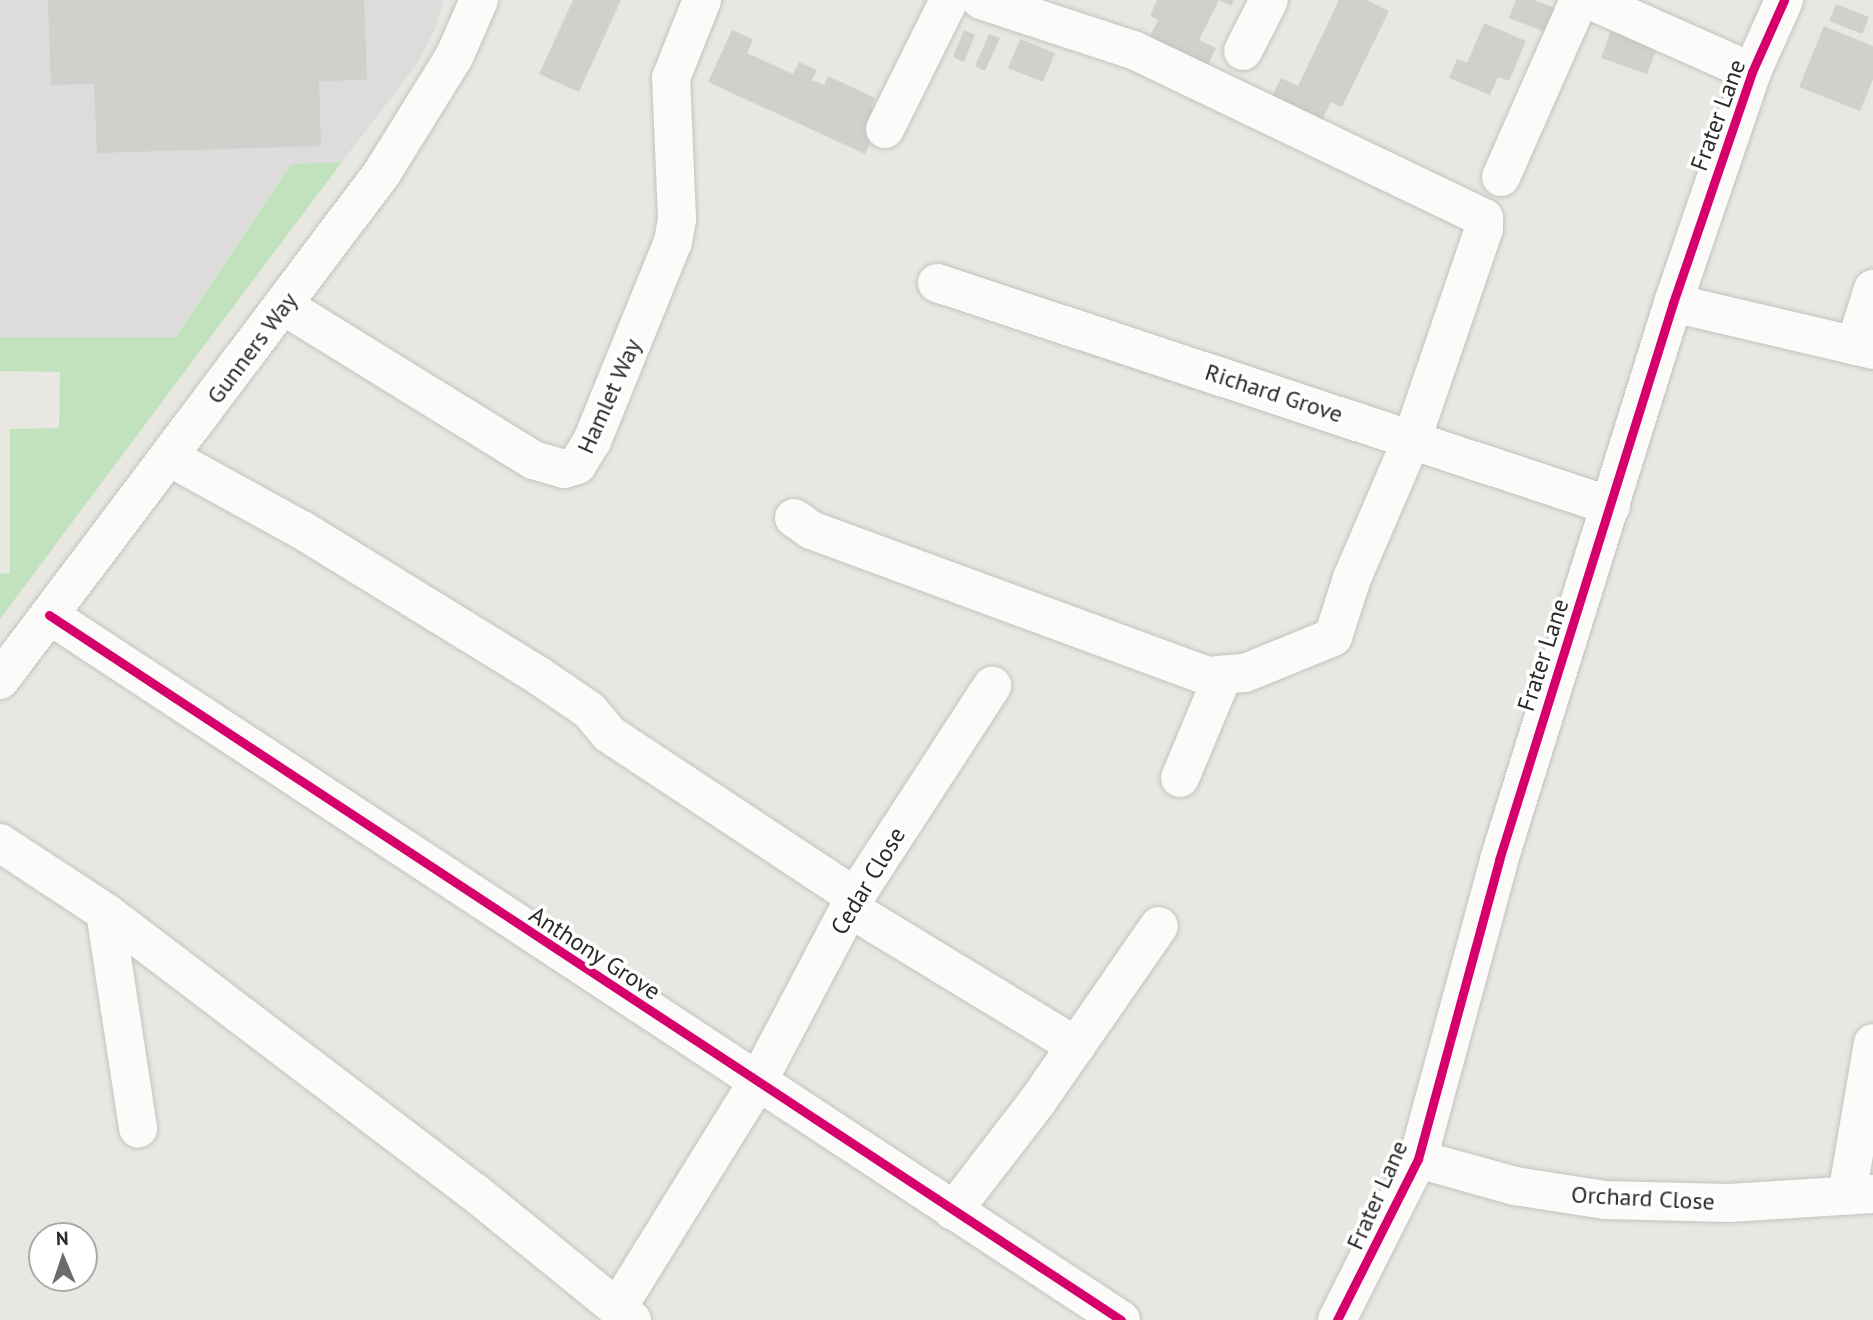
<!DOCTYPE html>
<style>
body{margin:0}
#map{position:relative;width:1873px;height:1320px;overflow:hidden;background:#e8e7e1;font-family:"PT Sans",sans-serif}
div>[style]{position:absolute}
.industrial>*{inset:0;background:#dddbdc}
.green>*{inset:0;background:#c1e2bd}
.building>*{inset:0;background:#d1d0cc}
.roads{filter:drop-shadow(0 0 2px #c2c2c1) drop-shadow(0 0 2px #c2c2c1)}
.minor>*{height:38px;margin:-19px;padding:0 19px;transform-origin:19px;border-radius:19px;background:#fcfbfa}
.cycleway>*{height:9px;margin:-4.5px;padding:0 4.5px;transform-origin:4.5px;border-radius:4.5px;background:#d6006c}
span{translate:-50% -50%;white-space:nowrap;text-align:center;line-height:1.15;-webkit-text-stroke:7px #fff;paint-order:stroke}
.street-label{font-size:24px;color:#2a2a2a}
.north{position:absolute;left:28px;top:1222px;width:70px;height:70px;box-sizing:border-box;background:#fff;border:2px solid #aaa;border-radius:50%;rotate:358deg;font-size:19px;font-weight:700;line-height:28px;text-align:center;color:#2a2a2a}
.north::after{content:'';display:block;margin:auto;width:24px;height:32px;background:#6c6c6a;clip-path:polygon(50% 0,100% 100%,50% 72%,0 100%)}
</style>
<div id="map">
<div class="industrial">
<div style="clip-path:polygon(0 0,443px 0,435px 29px,417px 64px,342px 162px,291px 164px,176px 337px,0 337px)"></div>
</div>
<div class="green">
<div style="clip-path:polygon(342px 162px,203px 347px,0 619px,0 574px,10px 573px,10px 429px,59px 428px,60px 372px,0 371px,0 337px,176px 337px,291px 164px)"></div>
</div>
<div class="building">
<div style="clip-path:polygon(48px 0,364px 0,367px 80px,319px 81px,321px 146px,97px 153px,94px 84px,51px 85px)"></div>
<div style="clip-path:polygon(573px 0,621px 0,579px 92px,539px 74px)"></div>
<div style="clip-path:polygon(1157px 0,1234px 0,1231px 6px,1219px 0,1199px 40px,1216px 48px,1205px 72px,1147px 43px,1158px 20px,1150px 16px)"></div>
<div style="clip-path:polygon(1339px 0,1367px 0,1389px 11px,1342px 107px,1331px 102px,1319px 126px,1269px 103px,1281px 78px,1298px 86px)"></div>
<div style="clip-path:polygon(1516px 0,1534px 0,1560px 10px,1550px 34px,1509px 18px)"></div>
<div style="clip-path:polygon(1836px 4px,1869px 17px,1862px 34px,1829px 21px)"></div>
<div style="clip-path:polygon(1484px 23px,1526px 41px,1509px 81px,1498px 77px,1490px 95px,1449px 78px,1457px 59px,1467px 63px)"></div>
<div style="clip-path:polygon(1824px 26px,1873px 46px,1873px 79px,1860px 111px,1799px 87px)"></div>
<div style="clip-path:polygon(732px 30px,753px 39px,747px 53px,793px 74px,799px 62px,817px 70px,812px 80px,824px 85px,828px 76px,875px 98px,871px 108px,883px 113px,865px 154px,708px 82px)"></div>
<div style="clip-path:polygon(964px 30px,975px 35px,964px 62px,953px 57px)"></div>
<div style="clip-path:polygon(1611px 31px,1657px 48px,1647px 74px,1601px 58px)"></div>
<div style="clip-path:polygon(989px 34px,1000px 38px,985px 71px,975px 66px)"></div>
<div style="clip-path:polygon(1020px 39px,1055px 53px,1043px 82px,1008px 68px)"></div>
</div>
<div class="roads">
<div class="minor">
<div style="left:1590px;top:0;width:177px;rotate:24deg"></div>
<div style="left:1243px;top:51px;width:57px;rotate:-63deg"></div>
<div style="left:885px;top:129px;width:144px;rotate:-63.6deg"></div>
<div style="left:1501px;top:177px;width:193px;rotate:-66.2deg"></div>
<div style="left:937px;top:283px;width:710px;rotate:18.31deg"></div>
<div style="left:1673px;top:303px;width:205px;rotate:13.2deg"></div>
<div style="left:284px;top:306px;width:293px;rotate:31.7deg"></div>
<div style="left:533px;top:460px;width:32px;rotate:16deg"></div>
<div style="left:564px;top:469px;width:14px;rotate:-17deg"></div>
<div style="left:577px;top:465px;width:28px;rotate:-58deg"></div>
<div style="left:592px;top:441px;width:215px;rotate:-67.9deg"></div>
<div style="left:673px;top:242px;width:23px;rotate:-80deg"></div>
<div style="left:677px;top:219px;width:141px;rotate:-92.4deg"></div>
<div style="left:671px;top:78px;width:84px;rotate:-68.3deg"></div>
<div style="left:1855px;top:346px;width:60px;rotate:-72.5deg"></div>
<div style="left:169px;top:457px;width:152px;rotate:28.8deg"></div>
<div style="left:302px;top:530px;width:278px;rotate:31.6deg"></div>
<div style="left:539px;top:676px;width:60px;rotate:34.2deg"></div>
<div style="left:589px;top:710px;width:31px;rotate:50deg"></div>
<div style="left:609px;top:734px;width:295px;rotate:33.5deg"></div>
<div style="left:794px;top:518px;width:21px;rotate:35deg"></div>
<div style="left:811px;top:530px;width:423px;rotate:20.2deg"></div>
<div style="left:1208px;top:676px;width:37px;rotate:-5deg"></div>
<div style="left:1245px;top:673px;width:95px;rotate:-22.2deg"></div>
<div style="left:1333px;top:637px;width:62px;rotate:-72.1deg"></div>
<div style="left:1352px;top:578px;width:151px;rotate:-66.7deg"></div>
<div style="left:1412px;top:439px;width:222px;rotate:-71.1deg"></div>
<div style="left:1484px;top:229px;width:11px;rotate:-90deg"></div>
<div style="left:1484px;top:218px;width:389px;rotate:-154.4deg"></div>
<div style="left:1133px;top:50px;width:160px;rotate:-161.8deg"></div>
<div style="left:49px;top:615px;width:1283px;rotate:33.33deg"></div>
<div style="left:0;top:680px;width:635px;rotate:-53deg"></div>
<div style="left:382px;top:173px;width:137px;rotate:-58.2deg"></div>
<div style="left:454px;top:57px;width:62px;rotate:-66.3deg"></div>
<div style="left:1180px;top:778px;width:112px;rotate:-67.3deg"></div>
<div style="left:0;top:843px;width:126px;rotate:33.3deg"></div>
<div style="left:105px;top:912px;width:462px;rotate:37.2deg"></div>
<div style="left:473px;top:1191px;width:205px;rotate:39.1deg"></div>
<div style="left:849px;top:908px;width:266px;rotate:31.3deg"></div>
<div style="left:105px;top:912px;width:219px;rotate:81.3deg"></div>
<div style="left:1418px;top:1159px;width:101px;rotate:15.6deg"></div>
<div style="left:1515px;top:1186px;width:91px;rotate:8.8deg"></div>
<div style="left:1605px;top:1200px;width:124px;rotate:1.4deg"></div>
<div style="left:1729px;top:1203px;width:144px;rotate:-3.6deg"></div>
<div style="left:1847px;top:1195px;width:154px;rotate:-80.3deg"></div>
<div style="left:953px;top:1211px;width:138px;rotate:-52.4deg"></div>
<div style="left:1037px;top:1102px;width:214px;rotate:-55.3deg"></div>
<div style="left:618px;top:1307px;width:264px;rotate:-58.2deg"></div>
<div style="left:757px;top:1083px;width:210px;rotate:-62.2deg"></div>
<div style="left:855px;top:897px;width:252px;rotate:-57deg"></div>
<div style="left:1337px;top:1320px;width:180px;rotate:-63.3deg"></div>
<div style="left:1418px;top:1159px;width:310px;rotate:-74.8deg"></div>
<div style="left:1499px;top:860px;width:584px;rotate:-72.65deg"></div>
<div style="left:1673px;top:303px;width:244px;rotate:-71.1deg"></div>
<div style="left:1752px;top:72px;width:79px;rotate:-66deg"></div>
</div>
</div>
<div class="cycleway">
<div style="left:49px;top:615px;width:1283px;rotate:33.33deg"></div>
<div style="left:1337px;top:1320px;width:180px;rotate:-63.3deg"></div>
<div style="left:1418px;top:1159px;width:310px;rotate:-74.8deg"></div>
<div style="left:1499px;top:860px;width:584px;rotate:-72.65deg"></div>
<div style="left:1673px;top:303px;width:244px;rotate:-71.1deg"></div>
<div style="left:1752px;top:72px;width:79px;rotate:-66deg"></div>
</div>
<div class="street-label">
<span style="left:1718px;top:115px;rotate:-70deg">Frater Lane</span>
<span style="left:252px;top:348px;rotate:-53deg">Gunners Way</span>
<span style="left:1274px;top:393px;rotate:18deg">Richard Grove</span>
<span style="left:609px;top:396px;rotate:-66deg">Hamlet Way</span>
<span style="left:1543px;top:655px;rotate:-72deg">Frater Lane</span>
<span style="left:868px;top:881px;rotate:-59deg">Cedar Close</span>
<span style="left:595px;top:953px;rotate:33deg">Anthony Grove</span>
<span style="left:1377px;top:1195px;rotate:-66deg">Frater Lane</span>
<span style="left:1643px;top:1198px;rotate:3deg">Orchard Close</span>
</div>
<div class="north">N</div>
</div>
